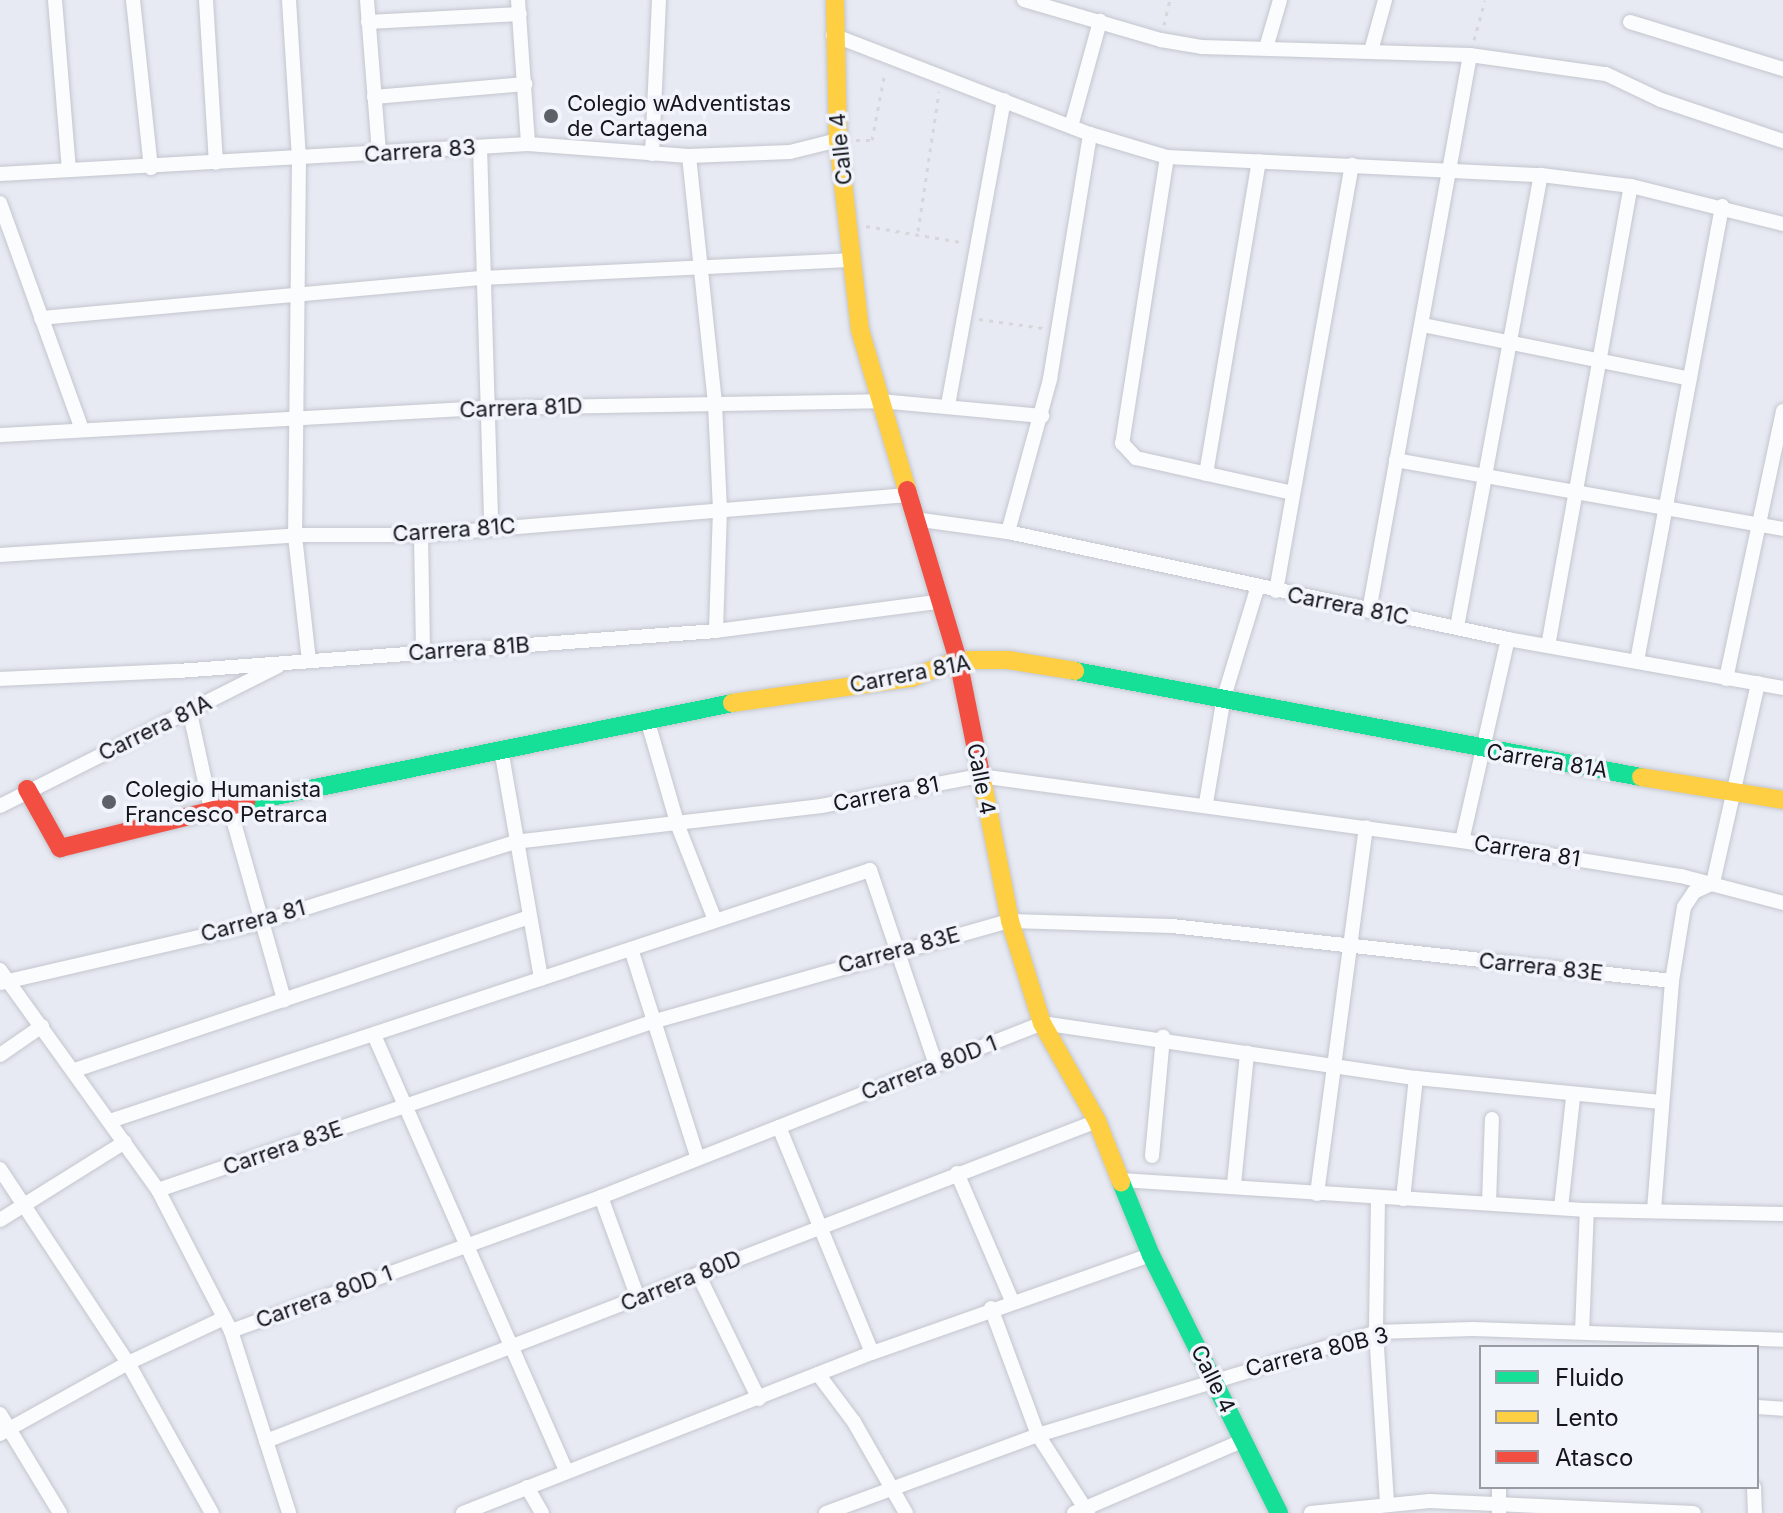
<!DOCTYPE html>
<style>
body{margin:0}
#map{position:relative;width:1783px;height:1513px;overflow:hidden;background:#e7eaf3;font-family:Inter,sans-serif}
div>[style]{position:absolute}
.path>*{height:3px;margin-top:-1.5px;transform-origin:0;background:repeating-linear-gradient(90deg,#d6d7da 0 4px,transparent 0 10px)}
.roads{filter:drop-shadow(0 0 2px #c4c6ce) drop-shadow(0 0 2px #c4c6ce)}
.street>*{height:14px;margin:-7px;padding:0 7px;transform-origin:7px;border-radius:7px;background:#fbfcfd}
.fast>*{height:18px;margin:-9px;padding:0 9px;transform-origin:9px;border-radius:9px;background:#16e098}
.slow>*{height:18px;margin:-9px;padding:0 9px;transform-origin:9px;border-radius:9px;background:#ffcf43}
.jam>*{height:18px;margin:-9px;padding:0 9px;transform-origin:9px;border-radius:9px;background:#f24e42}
.dots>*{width:22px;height:22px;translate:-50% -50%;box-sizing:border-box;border:4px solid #f2f4fc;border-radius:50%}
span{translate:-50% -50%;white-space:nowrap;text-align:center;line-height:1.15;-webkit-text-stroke:7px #f2f4fc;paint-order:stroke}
.poi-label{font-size:22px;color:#14161c}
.left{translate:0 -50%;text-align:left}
.street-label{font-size:22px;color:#14161c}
.legend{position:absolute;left:1479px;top:1345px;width:280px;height:144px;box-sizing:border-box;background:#f2f4fc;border:2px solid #999ba2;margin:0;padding:10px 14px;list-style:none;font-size:24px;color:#14161c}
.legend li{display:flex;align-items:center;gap:16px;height:40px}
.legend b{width:40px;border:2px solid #999ba2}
</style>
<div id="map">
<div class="path">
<div style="left:1164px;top:25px;width:26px;rotate:-77deg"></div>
<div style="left:1474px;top:40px;width:41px;rotate:-74.6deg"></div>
<div style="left:856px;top:140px;width:16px"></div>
<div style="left:872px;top:140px;width:69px;rotate:-79.2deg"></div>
<div style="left:866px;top:226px;width:96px;rotate:9.6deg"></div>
<div style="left:918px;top:231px;width:141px;rotate:-81.4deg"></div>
<div style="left:979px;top:319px;width:65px;rotate:8deg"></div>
</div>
<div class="roads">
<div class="street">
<div style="left:55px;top:0;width:170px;rotate:85.3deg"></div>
<div style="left:133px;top:0;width:169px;rotate:83.9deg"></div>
<div style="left:206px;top:0;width:163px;rotate:86.5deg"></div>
<div style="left:289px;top:0;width:158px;rotate:86.4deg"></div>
<div style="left:299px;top:158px;width:378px;rotate:90.6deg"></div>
<div style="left:295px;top:536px;width:126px;rotate:83.6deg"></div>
<div style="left:367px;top:0;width:153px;rotate:85.5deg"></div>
<div style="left:518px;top:0;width:144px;rotate:86deg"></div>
<div style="left:1024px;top:0;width:143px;rotate:16.3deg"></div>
<div style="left:1161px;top:40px;width:42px;rotate:9.7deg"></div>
<div style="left:1202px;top:47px;width:268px;rotate:1.7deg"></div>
<div style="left:1470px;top:55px;width:137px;rotate:8deg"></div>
<div style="left:1606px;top:74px;width:61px;rotate:25.3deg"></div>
<div style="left:1661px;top:100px;width:129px;rotate:18.6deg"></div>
<div style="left:368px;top:22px;width:152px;rotate:-3deg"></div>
<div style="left:1630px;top:22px;width:160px;rotate:17.1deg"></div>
<div style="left:833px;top:35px;width:275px;rotate:21.1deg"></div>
<div style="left:1090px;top:134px;width:80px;rotate:16.6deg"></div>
<div style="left:1167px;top:157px;width:374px;rotate:2.8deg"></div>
<div style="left:1541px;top:175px;width:91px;rotate:7deg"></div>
<div style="left:1631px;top:186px;width:157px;rotate:14deg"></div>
<div style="left:1266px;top:48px;width:50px;rotate:-73.7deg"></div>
<div style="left:1371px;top:51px;width:53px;rotate:-74.6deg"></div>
<div style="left:374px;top:97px;width:152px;rotate:-4.9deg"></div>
<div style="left:1072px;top:123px;width:106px;rotate:-74.6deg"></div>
<div style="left:480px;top:147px;width:381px;rotate:88.3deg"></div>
<div style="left:652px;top:154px;width:154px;rotate:-87.4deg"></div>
<div style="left:689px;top:156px;width:249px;rotate:84deg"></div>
<div style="left:715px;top:404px;width:105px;rotate:87.3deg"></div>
<div style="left:720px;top:509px;width:122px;rotate:91.9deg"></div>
<div style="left:1167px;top:157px;width:290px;rotate:98.9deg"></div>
<div style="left:1122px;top:443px;width:21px;rotate:47deg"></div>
<div style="left:1136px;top:458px;width:160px;rotate:12.6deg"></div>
<div style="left:0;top:174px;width:529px;rotate:-3.25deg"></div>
<div style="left:528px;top:144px;width:161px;rotate:4.3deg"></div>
<div style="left:689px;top:156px;width:101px;rotate:-2.3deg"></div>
<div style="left:790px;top:152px;width:49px;rotate:-14deg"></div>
<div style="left:0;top:203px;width:240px;rotate:70.1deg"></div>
<div style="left:41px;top:318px;width:445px;rotate:-5.2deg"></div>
<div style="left:484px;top:278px;width:369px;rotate:-2.8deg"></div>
<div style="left:1423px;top:325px;width:272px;rotate:11.4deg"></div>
<div style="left:948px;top:405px;width:310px;rotate:-79.6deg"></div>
<div style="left:0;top:435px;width:488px;rotate:-3.2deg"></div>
<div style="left:487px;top:408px;width:393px;rotate:-1deg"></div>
<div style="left:880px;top:401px;width:163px;rotate:5.3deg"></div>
<div style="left:1396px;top:460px;width:393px;rotate:10.1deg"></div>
<div style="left:1206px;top:474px;width:317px;rotate:-80.4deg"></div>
<div style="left:914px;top:519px;width:95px;rotate:7.9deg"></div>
<div style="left:1008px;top:532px;width:511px;rotate:12.08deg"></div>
<div style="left:1508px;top:639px;width:279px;rotate:10.1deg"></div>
<div style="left:1008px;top:532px;width:159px;rotate:-74.6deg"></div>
<div style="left:1050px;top:379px;width:248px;rotate:-80.7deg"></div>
<div style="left:421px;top:535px;width:118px;rotate:89deg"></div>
<div style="left:0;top:555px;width:303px;rotate:-3.8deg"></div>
<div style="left:302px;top:535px;width:119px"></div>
<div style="left:421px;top:535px;width:488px;rotate:-4.7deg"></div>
<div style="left:1276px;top:591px;width:433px;rotate:-79.9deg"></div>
<div style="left:1369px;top:611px;width:565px;rotate:-79.7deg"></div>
<div style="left:1457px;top:627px;width:460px;rotate:-79.5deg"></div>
<div style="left:1548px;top:646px;width:467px;rotate:-79.8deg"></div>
<div style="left:1637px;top:661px;width:463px;rotate:-79.4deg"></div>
<div style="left:0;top:679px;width:178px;rotate:-2.6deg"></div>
<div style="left:178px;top:671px;width:539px;rotate:-4.25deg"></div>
<div style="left:716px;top:631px;width:223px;rotate:-7.5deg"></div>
<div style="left:1726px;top:679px;width:274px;rotate:-78deg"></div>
<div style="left:190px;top:713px;width:98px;rotate:77.7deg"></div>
<div style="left:647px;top:719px;width:111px;rotate:73.8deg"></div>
<div style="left:678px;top:826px;width:101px;rotate:68.5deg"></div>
<div style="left:501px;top:749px;width:233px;rotate:80.1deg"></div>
<div style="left:1206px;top:803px;width:108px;rotate:-80.4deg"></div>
<div style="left:1224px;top:697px;width:116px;rotate:-73deg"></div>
<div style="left:229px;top:805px;width:203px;rotate:74.2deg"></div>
<div style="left:0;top:806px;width:311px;rotate:-26.7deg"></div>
<div style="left:1462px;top:841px;width:207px;rotate:-77.2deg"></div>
<div style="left:631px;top:949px;width:220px;rotate:72.3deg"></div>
<div style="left:0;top:970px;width:271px;rotate:54.3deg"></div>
<div style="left:158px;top:1190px;width:159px;rotate:62.6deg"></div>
<div style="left:231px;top:1331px;width:191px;rotate:72.3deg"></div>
<div style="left:0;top:983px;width:259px;rotate:-13deg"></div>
<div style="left:252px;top:925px;width:276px;rotate:-17.5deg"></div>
<div style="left:515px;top:842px;width:308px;rotate:-6.7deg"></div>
<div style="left:821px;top:806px;width:162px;rotate:-10.7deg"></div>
<div style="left:980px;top:776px;width:486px;rotate:7.7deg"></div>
<div style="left:1462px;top:841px;width:222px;rotate:9.1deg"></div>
<div style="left:1681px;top:876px;width:106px;rotate:14.8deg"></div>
<div style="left:374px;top:1035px;width:475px;rotate:66.2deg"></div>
<div style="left:0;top:1055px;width:51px;rotate:-34.6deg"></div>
<div style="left:75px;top:1070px;width:479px;rotate:-18.6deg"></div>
<div style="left:110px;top:1121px;width:800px;rotate:-18.28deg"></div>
<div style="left:870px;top:870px;width:206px;rotate:71.3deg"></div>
<div style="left:779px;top:1127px;width:244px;rotate:67.6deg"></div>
<div style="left:1152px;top:1156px;width:120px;rotate:-84.7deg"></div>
<div style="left:0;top:1169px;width:232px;rotate:56.6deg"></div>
<div style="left:128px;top:1363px;width:172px;rotate:60.8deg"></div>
<div style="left:957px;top:1173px;width:139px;rotate:66.7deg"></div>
<div style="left:1121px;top:1180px;width:467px;rotate:3.7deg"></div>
<div style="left:1587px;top:1210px;width:196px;rotate:1.2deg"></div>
<div style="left:1234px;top:1184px;width:132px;rotate:-84.3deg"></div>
<div style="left:158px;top:1190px;width:522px;rotate:-18.78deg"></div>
<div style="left:652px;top:1022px;width:372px;rotate:-15.8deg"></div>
<div style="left:1010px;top:921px;width:162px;rotate:1.8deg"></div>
<div style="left:1172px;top:926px;width:503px;rotate:6.28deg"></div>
<div style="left:1317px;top:1194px;width:370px;rotate:-82.4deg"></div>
<div style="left:601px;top:1197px;width:108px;rotate:69.9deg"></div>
<div style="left:1378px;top:1199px;width:133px;rotate:90.9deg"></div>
<div style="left:1376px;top:1332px;width:171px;rotate:86.3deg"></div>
<div style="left:1403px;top:1199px;width:122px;rotate:-83.9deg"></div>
<div style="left:1489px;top:1203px;width:84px;rotate:-88deg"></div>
<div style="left:1561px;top:1208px;width:112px;rotate:-83.8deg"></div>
<div style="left:1654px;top:1210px;width:230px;rotate:-85.5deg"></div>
<div style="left:1672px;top:981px;width:75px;rotate:-80.8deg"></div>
<div style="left:1684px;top:907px;width:18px;rotate:-56deg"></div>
<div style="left:1694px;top:892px;width:21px;rotate:-25deg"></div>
<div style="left:1713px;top:883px;width:205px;rotate:-77.3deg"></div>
<div style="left:0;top:1220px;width:147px;rotate:-32deg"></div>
<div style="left:698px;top:1274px;width:139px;rotate:64deg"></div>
<div style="left:991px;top:1308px;width:135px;rotate:69.7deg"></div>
<div style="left:1038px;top:1435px;width:93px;rotate:57.3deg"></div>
<div style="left:231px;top:1331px;width:394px;rotate:-19.9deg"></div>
<div style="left:601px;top:1197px;width:474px;rotate:-21.5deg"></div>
<div style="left:1042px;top:1023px;width:378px;rotate:8.4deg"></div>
<div style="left:1416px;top:1078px;width:247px;rotate:5.6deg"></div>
<div style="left:1582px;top:1332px;width:122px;rotate:-87.7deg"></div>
<div style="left:818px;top:1374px;width:60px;rotate:53.1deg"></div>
<div style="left:854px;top:1422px;width:105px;rotate:60.3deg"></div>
<div style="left:1757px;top:1407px;width:26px;rotate:4deg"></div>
<div style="left:0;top:1414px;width:116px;rotate:58.8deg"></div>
<div style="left:0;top:1434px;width:146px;rotate:-29deg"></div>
<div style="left:128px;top:1363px;width:106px;rotate:-25.1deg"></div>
<div style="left:266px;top:1441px;width:890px;rotate:-21.06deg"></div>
<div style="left:527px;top:1487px;width:30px;rotate:60deg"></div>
<div style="left:1754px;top:1487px;width:26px;rotate:88deg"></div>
<div style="left:463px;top:1513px;width:439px;rotate:-21.4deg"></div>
<div style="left:872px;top:1353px;width:296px;rotate:-19.4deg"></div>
<div style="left:826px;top:1513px;width:226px;rotate:-20.2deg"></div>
<div style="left:1038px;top:1435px;width:353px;rotate:-16.9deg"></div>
<div style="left:1376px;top:1332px;width:97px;rotate:-1.8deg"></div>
<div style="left:1473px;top:1329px;width:310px;rotate:2deg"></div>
<div style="left:1074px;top:1513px;width:183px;rotate:-23.2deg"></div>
<div style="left:1311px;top:1513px;width:119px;rotate:-5.8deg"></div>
<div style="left:1429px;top:1501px;width:265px;rotate:2.6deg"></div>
<div style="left:1499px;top:1513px;width:26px;rotate:-90deg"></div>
</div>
<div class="fast">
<div style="left:1075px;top:671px;width:576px;rotate:10.61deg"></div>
<div style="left:246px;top:802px;width:496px;rotate:-11.5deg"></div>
<div style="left:1121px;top:1182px;width:79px;rotate:67.7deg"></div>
<div style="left:1151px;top:1255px;width:288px;rotate:63.6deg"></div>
</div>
<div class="slow">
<div style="left:835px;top:0;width:140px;rotate:88.8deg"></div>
<div style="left:838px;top:140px;width:191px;rotate:83.4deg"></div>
<div style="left:860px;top:330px;width:167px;rotate:73.6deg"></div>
<div style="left:732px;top:703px;width:181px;rotate:-8deg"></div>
<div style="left:911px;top:678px;width:50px;rotate:-21deg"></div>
<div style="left:958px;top:660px;width:50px"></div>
<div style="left:1008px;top:660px;width:68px;rotate:9.3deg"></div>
<div style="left:1641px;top:777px;width:144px;rotate:9.2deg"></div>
<div style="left:982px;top:779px;width:145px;rotate:78.8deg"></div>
<div style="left:1010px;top:921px;width:107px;rotate:72.6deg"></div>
<div style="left:1042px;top:1023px;width:112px;rotate:60.7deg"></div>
<div style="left:1097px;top:1121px;width:66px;rotate:68.5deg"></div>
</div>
<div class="jam">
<div style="left:907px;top:490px;width:177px;rotate:73.3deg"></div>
<div style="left:958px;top:660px;width:121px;rotate:78.6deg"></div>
<div style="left:27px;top:789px;width:68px;rotate:60.8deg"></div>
<div style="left:60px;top:848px;width:192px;rotate:-13.9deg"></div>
</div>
</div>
<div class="dots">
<div style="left:551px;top:116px;background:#5e6067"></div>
<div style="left:109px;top:802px;background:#5e6067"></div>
</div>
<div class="poi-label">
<span class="left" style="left:567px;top:116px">Colegio wAdventistas<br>de Cartagena</span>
<span class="left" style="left:125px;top:802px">Colegio Humanista<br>Francesco Petrarca</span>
</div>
<div class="street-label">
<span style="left:841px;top:149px;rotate:-96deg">Calle 4</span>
<span style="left:420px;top:151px;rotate:-4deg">Carrera 83</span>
<span style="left:521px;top:408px;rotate:-2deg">Carrera 81D</span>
<span style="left:454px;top:530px;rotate:-4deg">Carrera 81C</span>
<span style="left:1348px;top:606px;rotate:11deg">Carrera 81C</span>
<span style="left:469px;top:649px;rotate:-4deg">Carrera 81B</span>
<span style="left:910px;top:674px;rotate:-11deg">Carrera 81A</span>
<span style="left:155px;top:728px;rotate:-26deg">Carrera 81A</span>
<span style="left:1547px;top:761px;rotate:9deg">Carrera 81A</span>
<span style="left:981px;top:779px;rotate:79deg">Calle 4</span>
<span style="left:886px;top:794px;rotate:-11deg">Carrera 81</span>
<span style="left:1527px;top:851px;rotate:9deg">Carrera 81</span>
<span style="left:253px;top:921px;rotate:-15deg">Carrera 81</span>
<span style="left:899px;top:950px;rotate:-15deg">Carrera 83E</span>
<span style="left:1541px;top:967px;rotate:6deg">Carrera 83E</span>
<span style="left:929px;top:1068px;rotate:-21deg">Carrera 80D 1</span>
<span style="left:283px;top:1148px;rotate:-19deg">Carrera 83E</span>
<span style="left:681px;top:1281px;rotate:-22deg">Carrera 80D</span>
<span style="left:324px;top:1297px;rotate:-20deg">Carrera 80D 1</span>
<span style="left:1317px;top:1352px;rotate:-14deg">Carrera 80B 3</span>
<span style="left:1213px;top:1379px;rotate:64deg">Calle 4</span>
</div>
<ul class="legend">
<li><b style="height:10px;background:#16e098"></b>Fluido</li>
<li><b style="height:10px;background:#ffcf43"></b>Lento</li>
<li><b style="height:10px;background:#f24e42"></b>Atasco</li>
</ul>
</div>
